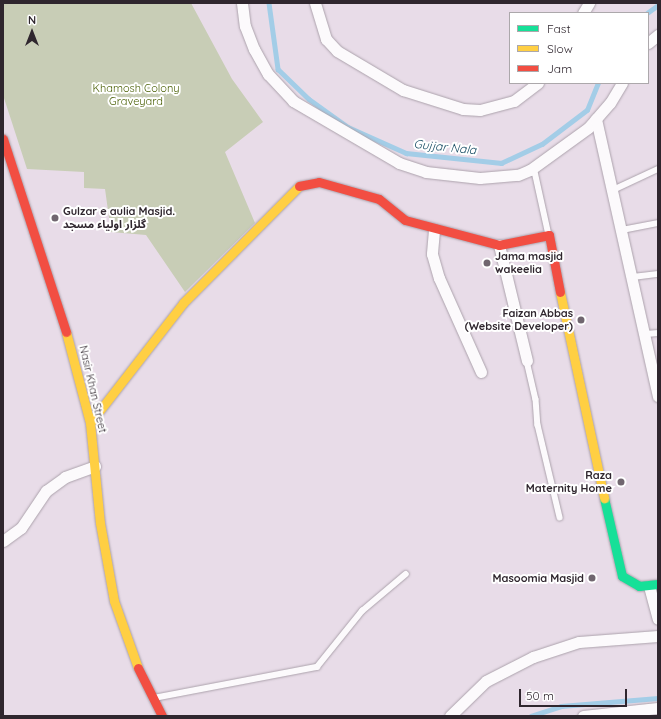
<!DOCTYPE html>
<meta charset="utf-8">
<style>
body{margin:0}
#map{position:relative;width:661px;height:719px;overflow:hidden;background:#e8dce8;font-family:Quicksand,"Noto Sans Arabic",sans-serif}
div>[style]{position:absolute}
.green>*{inset:0;background:#c8cdb6}
.stream>*{height:4.5px;margin:-2.25px;padding:0 2.25px;transform-origin:2.25px;border-radius:2.25px;background:#a3cde7}
.roads{filter:drop-shadow(0 0 1px #aca2ac) drop-shadow(0 0 1px #aca2ac)}
.lane>*{height:5.5px;margin:-2.75px;padding:0 2.75px;transform-origin:2.75px;border-radius:2.75px;background:#fcfafc}
.street>*{height:11px;margin:-5.5px;padding:0 5.5px;transform-origin:5.5px;border-radius:5.5px;background:#fcfafc}
.fast>*{height:9px;margin:-4.5px;padding:0 4.5px;transform-origin:4.5px;border-radius:4.5px;background:#16e098}
.slow>*{height:9px;margin:-4.5px;padding:0 4.5px;transform-origin:4.5px;border-radius:4.5px;background:#ffcf43}
.jam>*{height:9px;margin:-4.5px;padding:0 4.5px;transform-origin:4.5px;border-radius:4.5px;background:#f24e42}
.dots>*{width:11px;height:11px;translate:-50% -50%;box-sizing:border-box;border:2px solid #fff;border-radius:50%}
span{translate:-50% -50%;white-space:nowrap;text-align:center;line-height:1.15;-webkit-text-stroke:4px #fff;paint-order:stroke}
.park-label{font-size:11px;color:#4b6107}
.poi-label{font-size:11px;color:#2f262e;font-weight:700}
.left{translate:0 -50%;text-align:left}
.right{translate:-100% -50%;text-align:right}
.street-label{font-size:11px;color:#2f262e}
.water-label{font-size:12px;color:#1a4f66;font-style:italic}
.frame{position:absolute;inset:0;border:4px solid #2f262e;pointer-events:none}
.legend{position:absolute;left:509px;top:12px;width:140px;height:72px;box-sizing:border-box;background:#fff;border:1px solid #aca8ab;margin:0;padding:5px 7px;list-style:none;font-size:12px;color:#2f262e}
.legend li{display:flex;align-items:center;gap:8px;height:20px}
.legend b{width:20px;border:1px solid #aca8ab}
.north{position:absolute;left:12px;top:12px;width:40px;height:40px;-webkit-text-stroke:3px #fff;paint-order:stroke;rotate:0deg;font-size:11px;font-weight:700;line-height:16px;text-align:center;color:#2f262e}
.north::after{content:'';display:block;margin:auto;width:14px;height:18px;background:#2f262e;clip-path:polygon(50% 0,100% 100%,50% 72%,0 100%)}
.scale{position:absolute;left:519px;top:689px;width:108px;height:18px;box-sizing:border-box;border:2px solid #2f262e;border-top:0;padding-left:5px;font-size:12px;line-height:14px;white-space:nowrap;color:#2f262e;-webkit-text-stroke:3px #fff;paint-order:stroke}
</style>
<div id="map">
<div class="green">
<div style="clip-path:polygon(3px 3px,191px 3px,232px 79px,263px 122px,225px 152px,255px 223px,185px 292px,146px 235px,111px 232px,105px 189px,84px 188px,84px 172px,27px 169px,3px 95px)"></div>
</div>
<div class="stream">
<div style="left:269px;top:3px;width:67px;rotate:82.2deg"></div>
<div style="left:278px;top:69px;width:43px;rotate:44.1deg"></div>
<div style="left:309px;top:99px;width:48px;rotate:35.7deg"></div>
<div style="left:348px;top:127px;width:64px;rotate:24.1deg"></div>
<div style="left:406px;top:153px;width:96px;rotate:6deg"></div>
<div style="left:501px;top:163px;width:45px;rotate:-24.9deg"></div>
<div style="left:542px;top:144px;width:56px;rotate:-37.1deg"></div>
<div style="left:587px;top:110px;width:29px;rotate:-68deg"></div>
<div style="left:647px;top:13px;width:14px;rotate:-36deg"></div>
<div style="left:531px;top:716px;width:32px;rotate:-18deg"></div>
<div style="left:561px;top:706px;width:97px;rotate:-4.7deg"></div>
</div>
<div class="roads">
<div class="lane">
<div style="left:534px;top:167px;width:70px;rotate:77.6deg"></div>
<div style="left:613px;top:190px;width:50px;rotate:-25deg"></div>
<div style="left:622px;top:230px;width:37px;rotate:-11deg"></div>
<div style="left:633px;top:277px;width:25px;rotate:-7deg"></div>
<div style="left:646px;top:334px;width:12px;rotate:-5deg"></div>
<div style="left:527px;top:361px;width:39px;rotate:77deg"></div>
<div style="left:536px;top:399px;width:26px;rotate:86deg"></div>
<div style="left:538px;top:425px;width:95px;rotate:76.6deg"></div>
<div style="left:154px;top:698px;width:166px;rotate:-10.8deg"></div>
<div style="left:317px;top:667px;width:72px;rotate:-51.2deg"></div>
<div style="left:362px;top:611px;width:57px;rotate:-40.1deg"></div>
</div>
<div class="street">
<div style="left:242px;top:3px;width:23px;rotate:83deg"></div>
<div style="left:245px;top:26px;width:25px;rotate:69deg"></div>
<div style="left:254px;top:49px;width:29px;rotate:61deg"></div>
<div style="left:268px;top:74px;width:37px;rotate:47deg"></div>
<div style="left:293px;top:101px;width:123px;rotate:30.3deg"></div>
<div style="left:399px;top:163px;width:28px;rotate:18deg"></div>
<div style="left:426px;top:172px;width:54px;rotate:6.3deg"></div>
<div style="left:480px;top:178px;width:38px;rotate:-5deg"></div>
<div style="left:518px;top:175px;width:13px;rotate:-23deg"></div>
<div style="left:530px;top:170px;width:72px;rotate:-35.9deg"></div>
<div style="left:588px;top:128px;width:33px;rotate:-49deg"></div>
<div style="left:610px;top:103px;width:23px;rotate:-59deg"></div>
<div style="left:315px;top:3px;width:38px;rotate:73deg"></div>
<div style="left:326px;top:39px;width:16px;rotate:47deg"></div>
<div style="left:337px;top:51px;width:77px;rotate:30.6deg"></div>
<div style="left:403px;top:90px;width:63px;rotate:17.6deg"></div>
<div style="left:463px;top:109px;width:17px;rotate:3deg"></div>
<div style="left:480px;top:110px;width:35px;rotate:-15deg"></div>
<div style="left:514px;top:101px;width:30px;rotate:-37deg"></div>
<div style="left:583px;top:13px;width:12px;rotate:-59deg"></div>
<div style="left:648px;top:43px;width:13px;rotate:-39deg"></div>
<div style="left:596px;top:119px;width:284px;rotate:77.4deg"></div>
<div style="left:434px;top:230px;width:24px;rotate:95deg"></div>
<div style="left:432px;top:254px;width:25px;rotate:74deg"></div>
<div style="left:439px;top:278px;width:103px;rotate:65.9deg"></div>
<div style="left:499px;top:245px;width:119px;rotate:76.4deg"></div>
<div style="left:3px;top:541px;width:22px;rotate:-36deg"></div>
<div style="left:21px;top:528px;width:45px;rotate:-56deg"></div>
<div style="left:46px;top:491px;width:24px;rotate:-36deg"></div>
<div style="left:65px;top:477px;width:32px;rotate:-20deg"></div>
<div style="left:649px;top:586px;width:34px;rotate:75deg"></div>
<div style="left:450px;top:716px;width:50px;rotate:-44.2deg"></div>
<div style="left:486px;top:681px;width:53px;rotate:-27.1deg"></div>
<div style="left:533px;top:657px;width:48px;rotate:-18.1deg"></div>
<div style="left:579px;top:642px;width:79px;rotate:-4.3deg"></div>
<div style="left:583px;top:716px;width:75px;rotate:-6.1deg"></div>
</div>
<div class="fast">
<div style="left:604px;top:498px;width:80px;rotate:77deg"></div>
<div style="left:622px;top:576px;width:20px;rotate:30deg"></div>
<div style="left:639px;top:586px;width:19px;rotate:-6deg"></div>
</div>
<div class="slow">
<div style="left:560px;top:292px;width:211px;rotate:77.9deg"></div>
<div style="left:66px;top:332px;width:94px;rotate:75.2deg"></div>
<div style="left:90px;top:423px;width:100px;rotate:84.3deg"></div>
<div style="left:100px;top:523px;width:79px;rotate:79.8deg"></div>
<div style="left:114px;top:601px;width:71px;rotate:70.3deg"></div>
<div style="left:90px;top:423px;width:152px;rotate:-52.2deg"></div>
<div style="left:183px;top:303px;width:165px;rotate:-45.2deg"></div>
</div>
<div class="jam">
<div style="left:3px;top:139px;width:203px;rotate:71.9deg"></div>
<div style="left:299px;top:186px;width:20px;rotate:-11deg"></div>
<div style="left:319px;top:182px;width:62px;rotate:15.8deg"></div>
<div style="left:379px;top:199px;width:33px;rotate:39deg"></div>
<div style="left:405px;top:220px;width:97px;rotate:14.9deg"></div>
<div style="left:499px;top:245px;width:51px;rotate:-11.3deg"></div>
<div style="left:549px;top:235px;width:58px;rotate:79.1deg"></div>
<div style="left:138px;top:668px;width:54px;rotate:63.4deg"></div>
</div>
</div>
<div class="dots">
<div style="left:55px;top:218px;background:#70666f"></div>
<div style="left:487px;top:263px;background:#70666f"></div>
<div style="left:581px;top:320px;background:#70666f"></div>
<div style="left:621px;top:482px;background:#70666f"></div>
<div style="left:592px;top:578px;background:#70666f"></div>
</div>
<div class="park-label">
<span style="left:136px;top:95px">Khamosh Colony<br>Graveyard</span>
</div>
<div class="poi-label">
<span class="left" style="left:63px;top:218px">Gulzar e aulia Masjid.<br>گلزار اولیاء مسجد</span>
<span class="left" style="left:495px;top:263px">Jama masjid<br>wakeelia</span>
<span class="right" style="left:573px;top:320px">Faizan Abbas<br>(Website Developer)</span>
<span class="right" style="left:612px;top:482px">Raza<br>Maternity Home</span>
<span class="right" style="left:584px;top:578px">Masoomia Masjid</span>
</div>
<div class="street-label">
<span style="left:93px;top:389px;rotate:77deg">Nasir Khan Street</span>
</div>
<div class="water-label">
<span style="left:445px;top:147px;rotate:6deg">Gujjar Nala</span>
</div>
<div class="frame"></div>
<ul class="legend">
<li><b style="height:5px;background:#16e098"></b>Fast</li>
<li><b style="height:5px;background:#ffcf43"></b>Slow</li>
<li><b style="height:5px;background:#f24e42"></b>Jam</li>
</ul>
<div class="north">N</div>
<div class="scale">50 m</div>
</div>
